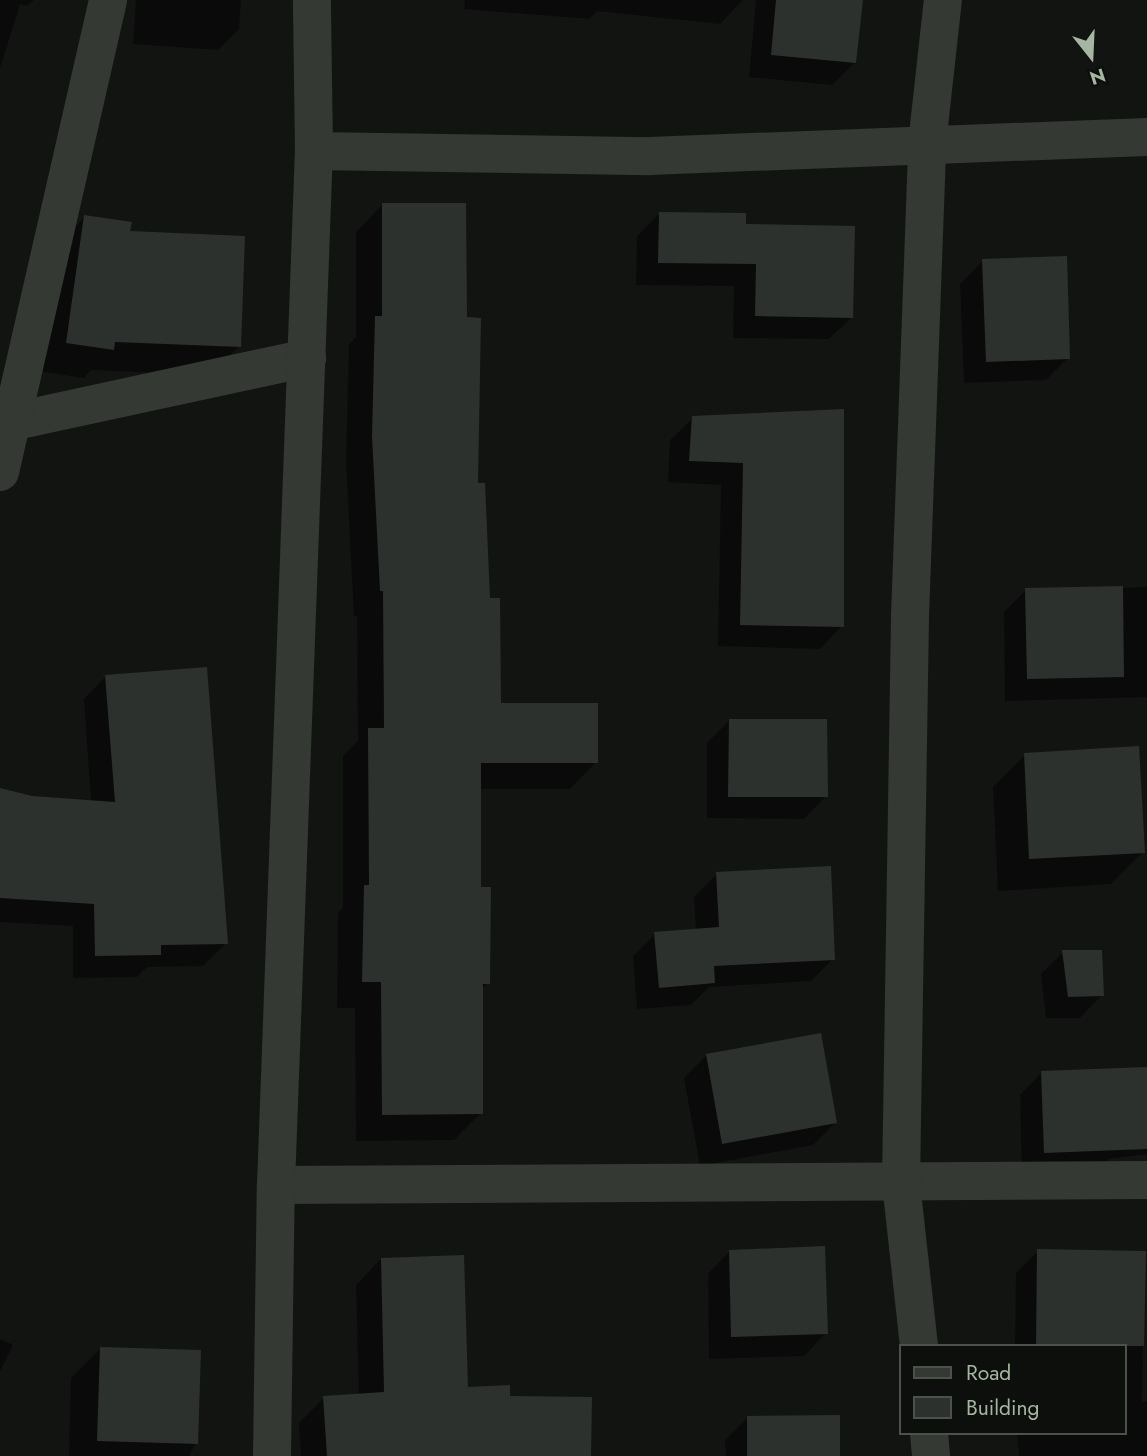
<!DOCTYPE html>
<style>
body{margin:0}
#map{position:relative;width:1147px;height:1456px;overflow:hidden;background:#121412;font-family:Jost,sans-serif}
div>[style]{position:absolute}
.shadow>*{inset:0;background:#0007}
.building>*{inset:0;background:#2d312d}
.minor>*{height:38px;margin:-19px;padding:0 19px;transform-origin:19px;border-radius:19px;background:#343933}
.tertiary>*{height:38px;margin:-19px;padding:0 19px;transform-origin:19px;border-radius:19px;background:#343933}
span{translate:-50% -50%;white-space:nowrap;text-align:center;line-height:1.15;-webkit-text-stroke:5px #0d0f0d;paint-order:stroke}
.legend{position:absolute;left:899px;top:1344px;width:228px;height:91px;box-sizing:border-box;background:#0d0f0d;border:2px solid #4b5249;margin:0;padding:9px 12px;list-style:none;font-size:21px;color:#a7b6a3}
.legend li{display:flex;align-items:center;gap:14px;height:35px}
.legend b{width:35px;border:2px solid #4b5249}
.north{position:absolute;left:1056px;top:21px;width:70px;height:70px;-webkit-text-stroke:5px #0d0f0d;paint-order:stroke;rotate:162deg;font-size:19px;font-weight:700;line-height:28px;text-align:center;color:#a7b6a3}
.north::after{content:'';display:block;margin:auto;width:24px;height:32px;background:#a7b6a3;clip-path:polygon(50% 0,100% 100%,50% 72%,0 100%)}
</style>
<div id="map">
<div class="shadow">
<div style="clip-path:polygon(0 0,34px 0,27px 6px,20px 4px,0 69px)"></div>
<div style="clip-path:polygon(136px 0,241px 0,239px 29px,218px 50px,133px 44px)"></div>
<div style="clip-path:polygon(465px 0,743px 0,720px 24px,597px 11px,589px 19px,464px 9px)"></div>
<div style="clip-path:polygon(756px 0,861px 0,855px 62px,832px 85px,749px 77px)"></div>
<div style="clip-path:polygon(382px 205px,465px 319px,476px 485px,499px 705px,596px 762px,570px 789px,479px 789px,479px 888px,488px 983px,481px 990px,481px 1113px,454px 1140px,356px 1141px,355px 1008px,337px 1008px,338px 913px,343px 908px,343px 756px,358px 741px,357px 616px,354px 616px,346px 464px,349px 344px,356px 337px,356px 232px)"></div>
<div style="clip-path:polygon(660px 213px,744px 225px,852px 317px,829px 339px,733px 338px,734px 286px,636px 285px,637px 236px)"></div>
<div style="clip-path:polygon(85px 217px,128px 233px,239px 346px,210px 375px,91px 370px,84px 378px,38px 371px,56px 246px)"></div>
<div style="clip-path:polygon(983px 261px,1068px 358px,1046px 380px,964px 383px,960px 284px)"></div>
<div style="clip-path:polygon(843px 411px,842px 626px,820px 649px,718px 646px,721px 485px,668px 482px,670px 440px,693px 418px)"></div>
<div style="clip-path:polygon(1147px 587px,1147px 697px,1005px 701px,1004px 612px,1026px 590px)"></div>
<div style="clip-path:polygon(106px 676px,226px 943px,203px 966px,147px 967px,137px 977px,73px 978px,73px 926px,0 922px,0 790px,32px 798px,91px 802px,84px 699px)"></div>
<div style="clip-path:polygon(729px 721px,826px 796px,804px 819px,707px 818px,707px 743px)"></div>
<div style="clip-path:polygon(1025px 755px,1143px 852px,1111px 884px,998px 891px,993px 787px)"></div>
<div style="clip-path:polygon(717px 874px,833px 959px,811px 981px,709px 987px,691px 1005px,637px 1009px,633px 956px,655px 934px,696px 931px,694px 897px)"></div>
<div style="clip-path:polygon(1063px 952px,1102px 995px,1080px 1018px,1046px 1018px,1041px 974px)"></div>
<div style="clip-path:polygon(819px 1036px,835px 1123px,813px 1145px,700px 1166px,684px 1078px,706px 1056px)"></div>
<div style="clip-path:polygon(1147px 1068px,1147px 1154px,1109px 1159px,1097px 1172px,1022px 1174px,1020px 1095px,1042px 1072px)"></div>
<div style="clip-path:polygon(730px 1251px,826px 1333px,804px 1356px,709px 1359px,708px 1274px)"></div>
<div style="clip-path:polygon(1038px 1251px,1144px 1252px,1142px 1402px,1147px 1401px,1147px 1456px,1019px 1456px,1017px 1433px,1124px 1433px,1124px 1346px,1015px 1346px,1016px 1273px)"></div>
<div style="clip-path:polygon(381px 1259px,467px 1389px,508px 1398px,590px 1456px,301px 1456px,299px 1423px,324px 1398px,359px 1396px,356px 1285px)"></div>
<div style="clip-path:polygon(0 1339px,13px 1345px,0 1371px)"></div>
<div style="clip-path:polygon(100px 1349px,196px 1443px,189px 1456px,69px 1456px,71px 1378px)"></div>
<div style="clip-path:polygon(748px 1417px,838px 1456px,726px 1456px,725px 1440px)"></div>
</div>
<div class="building">
<div style="clip-path:polygon(776px 0,863px 0,856px 63px,771px 55px)"></div>
<div style="clip-path:polygon(382px 203px,466px 203px,467px 317px,481px 318px,478px 483px,485px 483px,490px 598px,500px 598px,501px 703px,598px 703px,598px 763px,481px 763px,481px 887px,491px 887px,490px 984px,483px 984px,483px 1114px,382px 1115px,381px 982px,362px 982px,364px 885px,369px 885px,368px 728px,384px 728px,383px 591px,380px 591px,372px 436px,375px 316px,382px 316px)"></div>
<div style="clip-path:polygon(659px 212px,746px 213px,746px 224px,855px 226px,853px 318px,755px 316px,756px 264px,658px 263px)"></div>
<div style="clip-path:polygon(84px 215px,132px 222px,130px 231px,245px 236px,241px 347px,115px 342px,114px 350px,66px 343px)"></div>
<div style="clip-path:polygon(1067px 256px,1070px 359px,986px 362px,982px 259px)"></div>
<div style="clip-path:polygon(844px 409px,844px 627px,740px 625px,743px 463px,689px 461px,692px 416px)"></div>
<div style="clip-path:polygon(1123px 586px,1124px 677px,1027px 679px,1025px 588px)"></div>
<div style="clip-path:polygon(207px 667px,228px 944px,161px 945px,161px 955px,95px 956px,94px 904px,0 898px,0 788px,32px 796px,115px 802px,105px 675px)"></div>
<div style="clip-path:polygon(729px 719px,827px 719px,828px 797px,728px 797px)"></div>
<div style="clip-path:polygon(1139px 746px,1145px 853px,1029px 859px,1024px 753px)"></div>
<div style="clip-path:polygon(831px 866px,835px 960px,714px 966px,715px 983px,659px 988px,654px 932px,719px 927px,716px 872px)"></div>
<div style="clip-path:polygon(1062px 950px,1102px 950px,1104px 996px,1068px 997px)"></div>
<div style="clip-path:polygon(821px 1033px,837px 1123px,722px 1144px,706px 1054px)"></div>
<div style="clip-path:polygon(1147px 1067px,1147px 1149px,1044px 1153px,1041px 1071px)"></div>
<div style="clip-path:polygon(825px 1246px,828px 1334px,731px 1337px,729px 1250px)"></div>
<div style="clip-path:polygon(1037px 1249px,1146px 1251px,1144px 1346px,1036px 1346px)"></div>
<div style="clip-path:polygon(464px 1255px,468px 1387px,510px 1385px,510px 1396px,592px 1397px,591px 1456px,327px 1456px,323px 1396px,384px 1392px,381px 1258px)"></div>
<div style="clip-path:polygon(100px 1347px,201px 1350px,198px 1444px,97px 1441px)"></div>
<div style="clip-path:polygon(840px 1415px,840px 1456px,747px 1456px,747px 1416px)"></div>
</div>
<div class="minor">
<div style="left:314px;top:151px;width:335px;rotate:0.9deg"></div>
<div style="left:649px;top:156px;width:498px;rotate:-2.2deg"></div>
<div style="left:11px;top:422px;width:303px;rotate:-12.2deg"></div>
<div style="left:0;top:472px;width:484px;rotate:-77.1deg"></div>
<div style="left:276px;top:1185px;width:871px;rotate:-0.33deg"></div>
</div>
<div class="tertiary">
<div style="left:919px;top:1346px;width:163px;rotate:-96.3deg"></div>
<div style="left:901px;top:1184px;width:568px;rotate:-89.09deg"></div>
<div style="left:910px;top:616px;width:472px;rotate:-87.9deg"></div>
<div style="left:927px;top:144px;width:145px;rotate:-83.7deg"></div>
<div style="left:929px;top:1433px;width:23px;rotate:85deg"></div>
<div style="left:272px;top:1456px;width:271px;rotate:-89.2deg"></div>
<div style="left:276px;top:1185px;width:1035px;rotate:-87.9deg"></div>
<div style="left:314px;top:151px;width:151px;rotate:-90.8deg"></div>
</div>
<ul class="legend">
<li><b style="height:9px;background:#343933"></b>Road</li>
<li><b style="height:19px;background:#2d312d"></b>Building</li>
</ul>
<div class="north">N</div>
</div>
